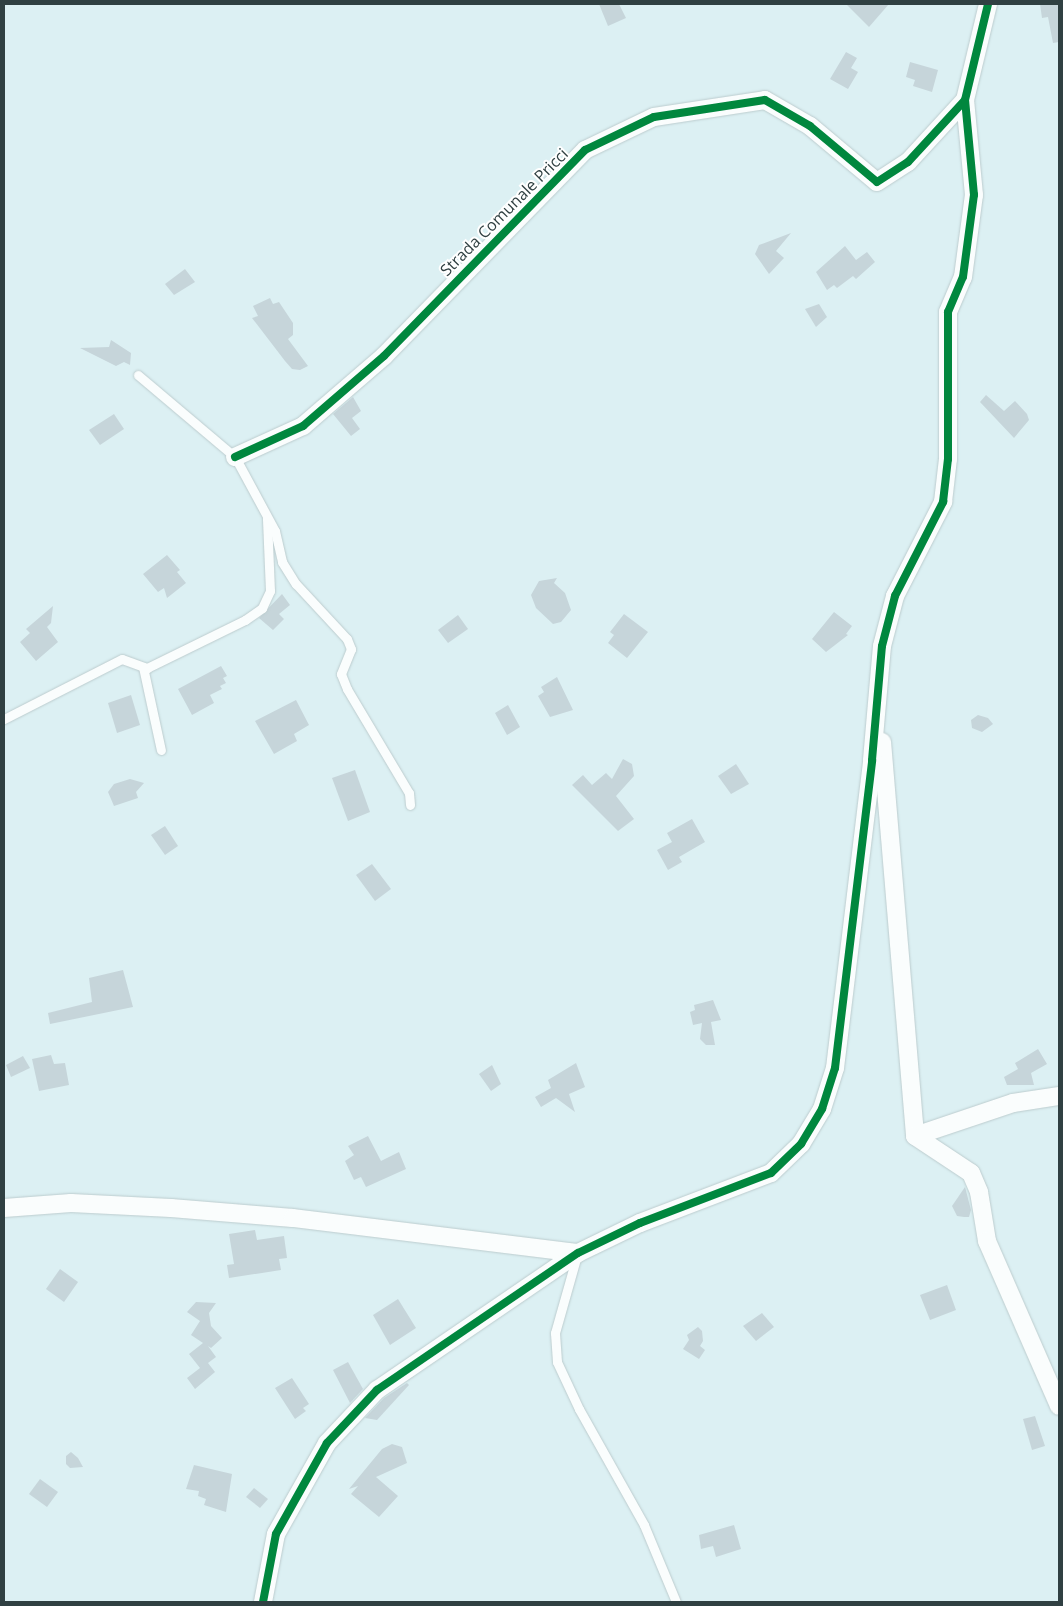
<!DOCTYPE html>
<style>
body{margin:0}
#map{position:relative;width:1063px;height:1606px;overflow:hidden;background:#dcf0f3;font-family:"Open Sans",sans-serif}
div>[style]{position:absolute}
.building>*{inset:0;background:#c6d5da}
.roads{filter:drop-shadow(0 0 1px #bcccce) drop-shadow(0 0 1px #bcccce)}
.service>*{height:9px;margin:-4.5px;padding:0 4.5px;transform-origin:4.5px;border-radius:4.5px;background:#fafdfd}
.minor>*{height:18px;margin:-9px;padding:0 9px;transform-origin:9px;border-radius:9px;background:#fafdfd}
.cycleway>*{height:8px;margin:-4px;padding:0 4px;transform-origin:4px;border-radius:4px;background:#00873e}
span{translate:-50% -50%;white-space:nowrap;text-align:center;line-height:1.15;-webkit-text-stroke:4px #fff;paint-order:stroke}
.street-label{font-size:16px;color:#304042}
.frame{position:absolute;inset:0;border:5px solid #304042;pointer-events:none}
</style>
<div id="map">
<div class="building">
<div style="clip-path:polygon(599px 4px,619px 4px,626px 18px,608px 26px)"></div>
<div style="clip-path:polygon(846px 4px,889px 4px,869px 27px)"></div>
<div style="clip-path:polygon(1040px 4px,1059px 4px,1059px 42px,1053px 43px,1048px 17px,1042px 18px)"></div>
<div style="clip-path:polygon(846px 52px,857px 58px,851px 68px,858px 72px,848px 89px,830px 79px)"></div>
<div style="clip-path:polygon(910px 62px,938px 70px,932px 92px,913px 86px,915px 80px,906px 77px)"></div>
<div style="clip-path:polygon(791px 233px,776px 251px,784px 258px,769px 274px,755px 254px,759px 245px)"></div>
<div style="clip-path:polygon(845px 246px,856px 260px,867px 252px,875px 262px,856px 279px,853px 276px,837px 288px,834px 285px,827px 290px,816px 272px)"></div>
<div style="clip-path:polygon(185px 269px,195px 282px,174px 295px,165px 284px)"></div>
<div style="clip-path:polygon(270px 298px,273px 304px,279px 302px,293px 323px,293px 335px,288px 339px,308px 366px,300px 370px,292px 369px,285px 361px,252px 318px,258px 316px,253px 306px)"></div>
<div style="clip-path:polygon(819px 304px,827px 317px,816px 327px,805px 309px)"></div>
<div style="clip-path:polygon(111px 340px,131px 353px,130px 365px,124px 362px,116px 366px,80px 348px,109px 347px)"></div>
<div style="clip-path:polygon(986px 395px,1004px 411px,1015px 401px,1027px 414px,1029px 420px,1014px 438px,980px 402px)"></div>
<div style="clip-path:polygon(353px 397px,361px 411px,352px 418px,360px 429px,351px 436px,333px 414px)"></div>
<div style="clip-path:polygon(114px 414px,124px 429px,100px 445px,89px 430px)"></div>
<div style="clip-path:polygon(167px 555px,180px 570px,177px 572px,186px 583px,167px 598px,164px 588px,158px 592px,143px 574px)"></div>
<div style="clip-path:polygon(557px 578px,554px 583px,565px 593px,571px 610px,561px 622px,553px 624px,536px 608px,531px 595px,539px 581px)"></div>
<div style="clip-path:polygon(282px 594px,290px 605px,279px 614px,284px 619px,273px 630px,259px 618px)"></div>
<div style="clip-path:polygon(53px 606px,51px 623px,47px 627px,58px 642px,36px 661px,20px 642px,30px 633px,26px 629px)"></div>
<div style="clip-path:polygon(834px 612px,852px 626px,846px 634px,848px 635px,826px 652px,812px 639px)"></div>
<div style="clip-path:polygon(624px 614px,648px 632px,627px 658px,608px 643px,614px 635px,610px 632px)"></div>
<div style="clip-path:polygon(458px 615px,468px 629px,448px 643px,438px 630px)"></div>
<div style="clip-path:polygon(221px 666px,227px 676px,223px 678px,226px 683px,220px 686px,222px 689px,210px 695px,214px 703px,192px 715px,178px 689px)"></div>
<div style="clip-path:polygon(557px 677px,573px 710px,550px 717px,538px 696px,544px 692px,541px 687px)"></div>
<div style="clip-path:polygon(131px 695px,140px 725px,117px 733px,108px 703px)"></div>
<div style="clip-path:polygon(296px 700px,309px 725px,294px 734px,297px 741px,274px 754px,255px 721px)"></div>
<div style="clip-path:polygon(508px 705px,520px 727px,507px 735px,495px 713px)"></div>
<div style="clip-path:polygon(978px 715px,988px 718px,993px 724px,982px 732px,972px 728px,971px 720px)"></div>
<div style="clip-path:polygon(623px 759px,632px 764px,634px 776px,616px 796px,634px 819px,618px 831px,572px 785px,583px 775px,592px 785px,606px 773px,612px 779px)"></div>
<div style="clip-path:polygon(736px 764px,749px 784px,731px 794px,718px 776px)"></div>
<div style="clip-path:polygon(355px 770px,370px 812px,348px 821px,332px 778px)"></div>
<div style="clip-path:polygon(130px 779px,144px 783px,136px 792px,138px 798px,114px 806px,108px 792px,114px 784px)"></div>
<div style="clip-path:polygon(692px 819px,705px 842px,679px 857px,682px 862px,668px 870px,657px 850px,672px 842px,667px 833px)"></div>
<div style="clip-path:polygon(165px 826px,178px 846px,165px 855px,151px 835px)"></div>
<div style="clip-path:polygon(372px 864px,391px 889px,375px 901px,356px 875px)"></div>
<div style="clip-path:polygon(123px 970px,133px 1007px,50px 1024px,48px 1013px,92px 1002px,89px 978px)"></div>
<div style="clip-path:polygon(713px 1000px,721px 1020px,711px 1022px,715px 1045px,706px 1045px,700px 1039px,702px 1023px,693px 1025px,690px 1012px,695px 1010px,694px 1005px)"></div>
<div style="clip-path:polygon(1038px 1049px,1047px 1064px,1031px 1073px,1034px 1085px,1007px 1085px,1004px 1077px,1018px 1069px,1015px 1063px)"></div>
<div style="clip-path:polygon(51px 1055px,54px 1064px,65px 1063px,69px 1085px,39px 1091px,32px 1059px)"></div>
<div style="clip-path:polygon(23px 1056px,30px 1068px,11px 1077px,6px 1065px)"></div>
<div style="clip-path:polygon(576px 1063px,585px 1087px,569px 1094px,575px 1112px,556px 1098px,541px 1107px,535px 1097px,551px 1088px,548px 1080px)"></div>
<div style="clip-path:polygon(492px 1065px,501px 1084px,491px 1091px,479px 1074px)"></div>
<div style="clip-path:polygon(368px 1136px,381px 1161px,399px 1152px,406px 1169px,366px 1187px,361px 1177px,354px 1180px,345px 1161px,354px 1155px,348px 1146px)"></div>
<div style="clip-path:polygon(965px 1187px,971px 1210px,969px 1217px,964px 1217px,957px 1216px,952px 1206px)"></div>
<div style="clip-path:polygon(255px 1230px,257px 1240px,284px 1236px,287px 1258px,279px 1259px,281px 1270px,229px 1278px,227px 1265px,234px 1264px,229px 1234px)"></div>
<div style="clip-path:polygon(60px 1269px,78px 1282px,64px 1302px,46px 1289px)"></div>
<div style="clip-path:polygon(947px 1285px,956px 1310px,930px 1320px,920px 1295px)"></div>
<div style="clip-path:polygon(398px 1299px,416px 1328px,390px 1345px,373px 1315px)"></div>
<div style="clip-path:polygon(196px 1302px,216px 1303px,209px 1313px,211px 1326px,222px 1338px,211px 1348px,208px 1346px,216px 1357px,208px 1363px,215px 1372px,195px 1389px,187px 1378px,200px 1368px,189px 1354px,203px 1343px,191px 1335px,200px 1321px,187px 1312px)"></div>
<div style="clip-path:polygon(762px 1313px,774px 1327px,756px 1341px,743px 1326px)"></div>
<div style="clip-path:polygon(698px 1327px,702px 1331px,703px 1341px,700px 1346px,705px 1350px,699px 1359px,683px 1349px,689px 1340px,687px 1335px)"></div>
<div style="clip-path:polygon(348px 1362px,363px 1389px,350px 1403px,333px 1370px)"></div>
<div style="clip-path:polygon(292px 1378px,309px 1404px,303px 1408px,306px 1411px,295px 1419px,275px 1388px)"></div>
<div style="clip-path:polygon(407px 1383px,409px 1385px,377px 1420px,365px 1418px,384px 1398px)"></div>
<div style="clip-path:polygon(1035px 1416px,1045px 1446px,1032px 1450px,1023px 1419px)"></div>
<div style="clip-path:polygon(392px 1444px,402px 1447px,407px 1463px,376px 1477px,398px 1496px,379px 1517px,351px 1494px,358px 1486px,349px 1489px,382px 1449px)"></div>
<div style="clip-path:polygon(71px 1452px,78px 1458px,83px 1467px,70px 1468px,66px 1464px,66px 1456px)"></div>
<div style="clip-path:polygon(194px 1465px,232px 1474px,226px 1512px,204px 1505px,206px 1499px,198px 1496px,199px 1491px,186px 1489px)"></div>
<div style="clip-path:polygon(40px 1479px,58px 1492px,47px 1507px,29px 1494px)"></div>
<div style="clip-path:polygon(254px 1488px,268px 1499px,260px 1508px,246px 1497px)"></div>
<div style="clip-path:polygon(734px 1525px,741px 1549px,716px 1557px,713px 1546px,701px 1549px,699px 1535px)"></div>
</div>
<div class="roads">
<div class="service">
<div style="left:138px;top:375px;width:127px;rotate:40.2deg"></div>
<div style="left:235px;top:457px;width:84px;rotate:61.6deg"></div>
<div style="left:275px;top:531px;width:32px;rotate:77deg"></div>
<div style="left:282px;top:562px;width:26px;rotate:58deg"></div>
<div style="left:296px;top:584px;width:75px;rotate:47.2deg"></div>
<div style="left:347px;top:639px;width:11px;rotate:68deg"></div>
<div style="left:351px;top:649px;width:27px;rotate:112deg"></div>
<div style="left:341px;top:674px;width:16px;rotate:68deg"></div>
<div style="left:347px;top:689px;width:121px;rotate:59.2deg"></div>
<div style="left:409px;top:793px;width:12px;rotate:85deg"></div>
<div style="left:143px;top:667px;width:85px;rotate:77.8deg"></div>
<div style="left:4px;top:719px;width:132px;rotate:-27deg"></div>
<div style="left:122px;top:659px;width:27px;rotate:20deg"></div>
<div style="left:147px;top:668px;width:109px;rotate:-26.1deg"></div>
<div style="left:245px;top:620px;width:21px;rotate:-35deg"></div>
<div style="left:262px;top:608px;width:19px;rotate:-65deg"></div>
<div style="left:270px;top:591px;width:73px;rotate:-92.4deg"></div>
<div style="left:577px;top:1255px;width:81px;rotate:105.8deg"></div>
<div style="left:555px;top:1333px;width:29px;rotate:86deg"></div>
<div style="left:557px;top:1362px;width:52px;rotate:64.9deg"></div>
<div style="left:579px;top:1409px;width:133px;rotate:60.7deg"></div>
<div style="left:644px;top:1525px;width:83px;rotate:67.4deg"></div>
</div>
<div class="minor">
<div style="left:235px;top:457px;width:75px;rotate:-24.5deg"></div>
<div style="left:303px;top:426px;width:107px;rotate:-40.8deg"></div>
<div style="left:384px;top:356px;width:288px;rotate:-45.7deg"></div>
<div style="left:585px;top:150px;width:76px;rotate:-25.6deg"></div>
<div style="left:654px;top:117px;width:112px;rotate:-8.7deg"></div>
<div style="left:765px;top:100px;width:52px;rotate:30deg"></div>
<div style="left:810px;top:126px;width:87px;rotate:39.9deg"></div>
<div style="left:877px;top:182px;width:37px;rotate:-33deg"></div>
<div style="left:908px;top:162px;width:84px;rotate:-47.4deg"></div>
<div style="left:882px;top:742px;width:395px;rotate:85.2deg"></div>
<div style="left:915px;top:1136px;width:67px;rotate:33.5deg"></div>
<div style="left:971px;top:1173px;width:21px;rotate:67deg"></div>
<div style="left:979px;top:1192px;width:50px;rotate:80.7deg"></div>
<div style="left:987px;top:1241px;width:180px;rotate:66.4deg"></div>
<div style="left:915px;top:1136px;width:103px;rotate:-18.6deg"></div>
<div style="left:1013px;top:1103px;width:47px;rotate:-8.7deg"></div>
<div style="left:4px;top:1208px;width:67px;rotate:-4.3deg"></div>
<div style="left:71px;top:1203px;width:100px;rotate:2.9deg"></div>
<div style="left:171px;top:1208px;width:122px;rotate:4.7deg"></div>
<div style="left:293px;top:1218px;width:287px;rotate:7deg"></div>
<div style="left:263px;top:1602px;width:69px;rotate:-79.2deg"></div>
<div style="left:276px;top:1534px;width:104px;rotate:-60.7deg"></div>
<div style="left:327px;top:1443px;width:73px;rotate:-46.7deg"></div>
<div style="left:377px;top:1390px;width:243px;rotate:-34.3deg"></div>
<div style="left:578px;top:1253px;width:69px;rotate:-25.8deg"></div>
<div style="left:640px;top:1223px;width:140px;rotate:-20.9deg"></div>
<div style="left:771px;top:1173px;width:42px;rotate:-44deg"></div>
<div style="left:801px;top:1144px;width:41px;rotate:-59deg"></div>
<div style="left:822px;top:1109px;width:43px;rotate:-72.4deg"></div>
<div style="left:835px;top:1068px;width:310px;rotate:-83.1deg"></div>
<div style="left:872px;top:760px;width:114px;rotate:-85deg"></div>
<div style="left:882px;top:646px;width:52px;rotate:-75.4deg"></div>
<div style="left:895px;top:596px;width:106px;rotate:-62.9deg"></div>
<div style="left:943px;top:502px;width:43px;rotate:-83.4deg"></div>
<div style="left:948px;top:459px;width:147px;rotate:-90deg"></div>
<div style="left:948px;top:312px;width:38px;rotate:-67deg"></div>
<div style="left:963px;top:277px;width:83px;rotate:-82.4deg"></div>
<div style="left:974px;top:195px;width:95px;rotate:-95.4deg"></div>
<div style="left:965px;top:100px;width:99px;rotate:-76.5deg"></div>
</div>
</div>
<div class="cycleway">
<div style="left:235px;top:457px;width:75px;rotate:-24.5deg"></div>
<div style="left:303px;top:426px;width:107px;rotate:-40.8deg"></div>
<div style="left:384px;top:356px;width:288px;rotate:-45.7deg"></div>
<div style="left:585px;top:150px;width:76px;rotate:-25.6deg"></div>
<div style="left:654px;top:117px;width:112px;rotate:-8.7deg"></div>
<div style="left:765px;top:100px;width:52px;rotate:30deg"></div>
<div style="left:810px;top:126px;width:87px;rotate:39.9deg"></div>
<div style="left:877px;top:182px;width:37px;rotate:-33deg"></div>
<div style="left:908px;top:162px;width:84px;rotate:-47.4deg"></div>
<div style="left:263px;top:1602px;width:69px;rotate:-79.2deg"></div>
<div style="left:276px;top:1534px;width:104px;rotate:-60.7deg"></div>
<div style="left:327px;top:1443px;width:73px;rotate:-46.7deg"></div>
<div style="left:377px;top:1390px;width:243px;rotate:-34.3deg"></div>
<div style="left:578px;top:1253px;width:69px;rotate:-25.8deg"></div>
<div style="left:640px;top:1223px;width:140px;rotate:-20.9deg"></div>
<div style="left:771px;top:1173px;width:42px;rotate:-44deg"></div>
<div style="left:801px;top:1144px;width:41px;rotate:-59deg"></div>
<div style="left:822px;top:1109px;width:43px;rotate:-72.4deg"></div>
<div style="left:835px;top:1068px;width:310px;rotate:-83.1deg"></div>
<div style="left:872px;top:760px;width:114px;rotate:-85deg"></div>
<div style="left:882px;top:646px;width:52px;rotate:-75.4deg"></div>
<div style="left:895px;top:596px;width:106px;rotate:-62.9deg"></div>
<div style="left:943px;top:502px;width:43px;rotate:-83.4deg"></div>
<div style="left:948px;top:459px;width:147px;rotate:-90deg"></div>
<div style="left:948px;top:312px;width:38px;rotate:-67deg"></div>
<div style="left:963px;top:277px;width:83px;rotate:-82.4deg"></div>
<div style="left:974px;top:195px;width:95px;rotate:-95.4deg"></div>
<div style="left:965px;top:100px;width:99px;rotate:-76.5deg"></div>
</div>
<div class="street-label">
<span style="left:504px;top:212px;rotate:-45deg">Strada Comunale Pricci</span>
</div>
<div class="frame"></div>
</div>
